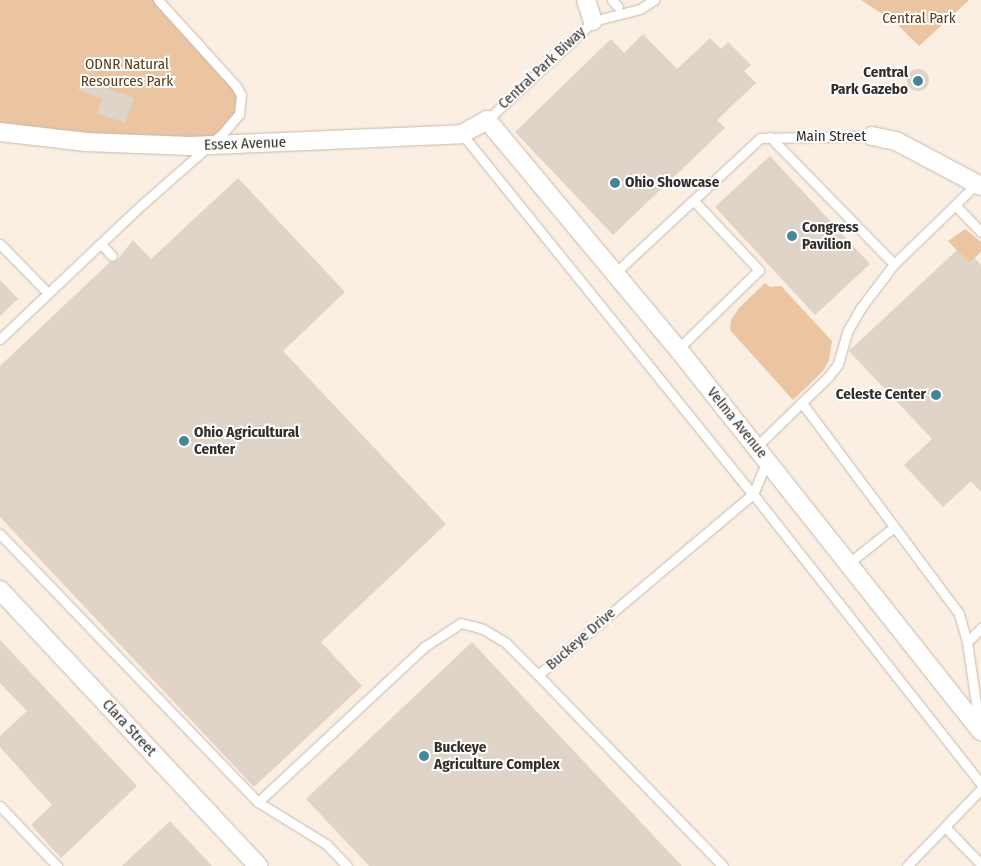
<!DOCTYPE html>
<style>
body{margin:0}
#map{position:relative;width:981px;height:866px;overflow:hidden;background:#fbeee2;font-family:"Fira Sans Condensed",sans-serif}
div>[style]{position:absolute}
.green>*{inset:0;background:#ebc5a1}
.building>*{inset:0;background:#e0d3c7}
.round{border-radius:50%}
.roads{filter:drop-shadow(0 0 1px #c7baae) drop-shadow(0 0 1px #c7baae)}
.service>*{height:9px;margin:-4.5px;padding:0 4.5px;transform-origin:4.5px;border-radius:4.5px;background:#fff}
.minor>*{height:18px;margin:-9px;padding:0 9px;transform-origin:9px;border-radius:9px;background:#fff}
.dots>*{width:14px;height:14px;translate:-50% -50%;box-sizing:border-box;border:2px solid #fff;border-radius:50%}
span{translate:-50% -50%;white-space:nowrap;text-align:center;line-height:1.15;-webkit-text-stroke:4px #fff;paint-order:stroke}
.park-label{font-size:15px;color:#5d3c18}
.street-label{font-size:15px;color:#332e2a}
.poi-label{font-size:15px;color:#332e2a;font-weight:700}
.right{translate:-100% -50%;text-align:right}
.left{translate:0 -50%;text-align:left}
</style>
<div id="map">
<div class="green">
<div style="clip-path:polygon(0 0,158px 0,228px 74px,241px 106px,211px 144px,0 132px)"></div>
<div style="clip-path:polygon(861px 0,969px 0,919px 46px,895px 22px)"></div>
<div style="clip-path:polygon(965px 229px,981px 242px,981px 252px,969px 263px,948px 241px)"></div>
<div style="clip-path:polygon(765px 283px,770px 287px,781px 286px,832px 341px,829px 360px,823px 371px,793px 400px,730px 330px,731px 320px,739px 308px)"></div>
</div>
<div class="building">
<div style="clip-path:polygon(643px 34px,677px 69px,710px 38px,721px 49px,728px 42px,751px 65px,744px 71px,756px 83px,717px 120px,725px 128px,613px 235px,515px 132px,611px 39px,624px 53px)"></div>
<div class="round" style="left:907px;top:69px;width:22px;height:22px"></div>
<div style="clip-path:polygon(82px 79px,134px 98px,125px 123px,97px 113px,102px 99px,78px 90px)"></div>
<div style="clip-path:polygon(770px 156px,870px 264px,815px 315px,715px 207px)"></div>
<div style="clip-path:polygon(238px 178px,345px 292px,283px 351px,446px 524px,321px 642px,362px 686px,254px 787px,0 517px,0 366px,110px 262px,117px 260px,133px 240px,151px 259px)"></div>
<div style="clip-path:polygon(957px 250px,969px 263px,975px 258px,981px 265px,981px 492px,971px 481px,943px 507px,904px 465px,932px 439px,849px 351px)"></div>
<div style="clip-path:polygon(0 280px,18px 299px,0 316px)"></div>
<div style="clip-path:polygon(0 640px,137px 786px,61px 858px,31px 825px,52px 805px,0 747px,0 736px,27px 711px,0 683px)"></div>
<div style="clip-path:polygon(472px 642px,540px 715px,682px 866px,369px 866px,306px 799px)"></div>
<div style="clip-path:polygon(170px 821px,212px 866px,122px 866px)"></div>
</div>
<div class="roads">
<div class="service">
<div style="left:612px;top:0;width:9px;rotate:49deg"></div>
<div style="left:487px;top:120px;width:145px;rotate:-43deg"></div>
<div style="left:593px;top:21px;width:49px;rotate:-14.3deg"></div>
<div style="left:640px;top:9px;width:17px;rotate:-33deg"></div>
<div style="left:462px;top:134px;width:463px;rotate:51.1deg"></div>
<div style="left:753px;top:494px;width:369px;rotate:51.8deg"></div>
<div style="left:770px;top:137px;width:177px;rotate:45.7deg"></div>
<div style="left:894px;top:264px;width:85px;rotate:-44deg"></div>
<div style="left:977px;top:183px;width:31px;rotate:135deg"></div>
<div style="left:955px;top:205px;width:37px;rotate:46deg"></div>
<div style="left:0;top:244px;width:69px;rotate:45.6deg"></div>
<div style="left:101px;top:244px;width:16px;rotate:47deg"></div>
<div style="left:616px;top:272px;width:197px;rotate:-42.9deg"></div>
<div style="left:760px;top:138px;width:112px;rotate:-1deg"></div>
<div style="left:0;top:339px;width:187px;rotate:-43.5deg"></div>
<div style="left:136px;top:210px;width:116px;rotate:-41.5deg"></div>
<div style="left:223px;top:133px;width:25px;rotate:-50deg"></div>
<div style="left:239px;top:114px;width:19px;rotate:-84deg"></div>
<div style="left:241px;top:95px;width:10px;rotate:-119deg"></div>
<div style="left:236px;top:86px;width:116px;rotate:-132.2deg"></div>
<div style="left:678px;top:349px;width:113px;rotate:-44.3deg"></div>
<div style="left:759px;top:270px;width:95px;rotate:-133.3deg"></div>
<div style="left:802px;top:403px;width:263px;rotate:53.3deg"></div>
<div style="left:959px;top:614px;width:29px;rotate:74deg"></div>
<div style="left:757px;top:446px;width:99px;rotate:-44.2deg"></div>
<div style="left:828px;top:377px;width:16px;rotate:-52deg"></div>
<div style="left:838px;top:364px;width:35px;rotate:-74deg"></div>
<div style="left:848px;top:330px;width:24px;rotate:-60deg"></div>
<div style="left:860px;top:309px;width:56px;rotate:-52.9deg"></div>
<div style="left:0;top:534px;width:372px;rotate:46.1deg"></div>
<div style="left:258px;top:802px;width:80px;rotate:31.7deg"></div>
<div style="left:326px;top:844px;width:30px;rotate:46deg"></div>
<div style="left:850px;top:562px;width:56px;rotate:-38.5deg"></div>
<div style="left:979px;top:724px;width:83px;rotate:-98.3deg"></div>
<div style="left:967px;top:642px;width:20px;rotate:-45deg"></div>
<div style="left:258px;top:802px;width:227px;rotate:-43deg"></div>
<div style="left:424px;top:647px;width:44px;rotate:-33deg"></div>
<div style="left:461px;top:623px;width:23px;rotate:15deg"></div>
<div style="left:483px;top:629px;width:27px;rotate:31deg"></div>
<div style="left:506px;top:643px;width:45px;rotate:45deg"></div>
<div style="left:0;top:806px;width:83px;rotate:46.5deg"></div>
<div style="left:945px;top:827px;width:52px;rotate:45.8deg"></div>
<div style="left:723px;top:866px;width:266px;rotate:-134.1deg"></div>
<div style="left:538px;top:675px;width:281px;rotate:-40.1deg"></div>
<div style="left:753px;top:494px;width:36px;rotate:-67deg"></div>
<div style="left:907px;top:866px;width:107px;rotate:-46.1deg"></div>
</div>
<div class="minor">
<div style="left:586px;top:0;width:22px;rotate:72deg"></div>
<div style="left:0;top:132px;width:87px;rotate:6.6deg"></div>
<div style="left:86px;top:142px;width:104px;rotate:2.2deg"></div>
<div style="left:190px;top:146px;width:272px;rotate:-2.5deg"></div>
<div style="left:462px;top:134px;width:29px;rotate:-29deg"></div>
<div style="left:487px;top:120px;width:298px;rotate:50.2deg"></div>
<div style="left:678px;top:349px;width:488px;rotate:51.6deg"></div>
<div style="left:872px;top:136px;width:25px;rotate:12deg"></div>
<div style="left:896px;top:141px;width:96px;rotate:27.9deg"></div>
<div style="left:0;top:590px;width:378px;rotate:46.9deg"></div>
</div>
</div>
<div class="dots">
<div style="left:918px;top:81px;background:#458599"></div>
<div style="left:615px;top:183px;background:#458599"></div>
<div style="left:792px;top:236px;background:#458599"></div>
<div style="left:936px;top:395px;background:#458599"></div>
<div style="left:184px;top:441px;background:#458599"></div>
<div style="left:424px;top:756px;background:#458599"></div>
</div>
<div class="park-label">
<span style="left:919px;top:19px">Central Park</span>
<span style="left:127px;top:73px">ODNR Natural<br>Resources Park</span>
</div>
<div class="street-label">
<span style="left:542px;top:68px;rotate:-43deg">Central Park Biway</span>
<span style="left:831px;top:137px">Main Street</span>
<span style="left:245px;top:144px;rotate:-2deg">Essex Avenue</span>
<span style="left:737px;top:423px;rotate:51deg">Velma Avenue</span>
<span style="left:581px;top:639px;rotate:-41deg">Buckeye Drive</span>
<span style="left:129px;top:728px;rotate:47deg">Clara Street</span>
</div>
<div class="poi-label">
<span class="right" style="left:908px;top:81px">Central<br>Park Gazebo</span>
<span class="left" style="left:625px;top:183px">Ohio Showcase</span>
<span class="left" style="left:802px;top:236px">Congress<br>Pavilion</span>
<span class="right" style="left:926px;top:395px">Celeste Center</span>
<span class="left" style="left:194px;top:441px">Ohio Agricultural<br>Center</span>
<span class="left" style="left:434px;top:756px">Buckeye<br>Agriculture Complex</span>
</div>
</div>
